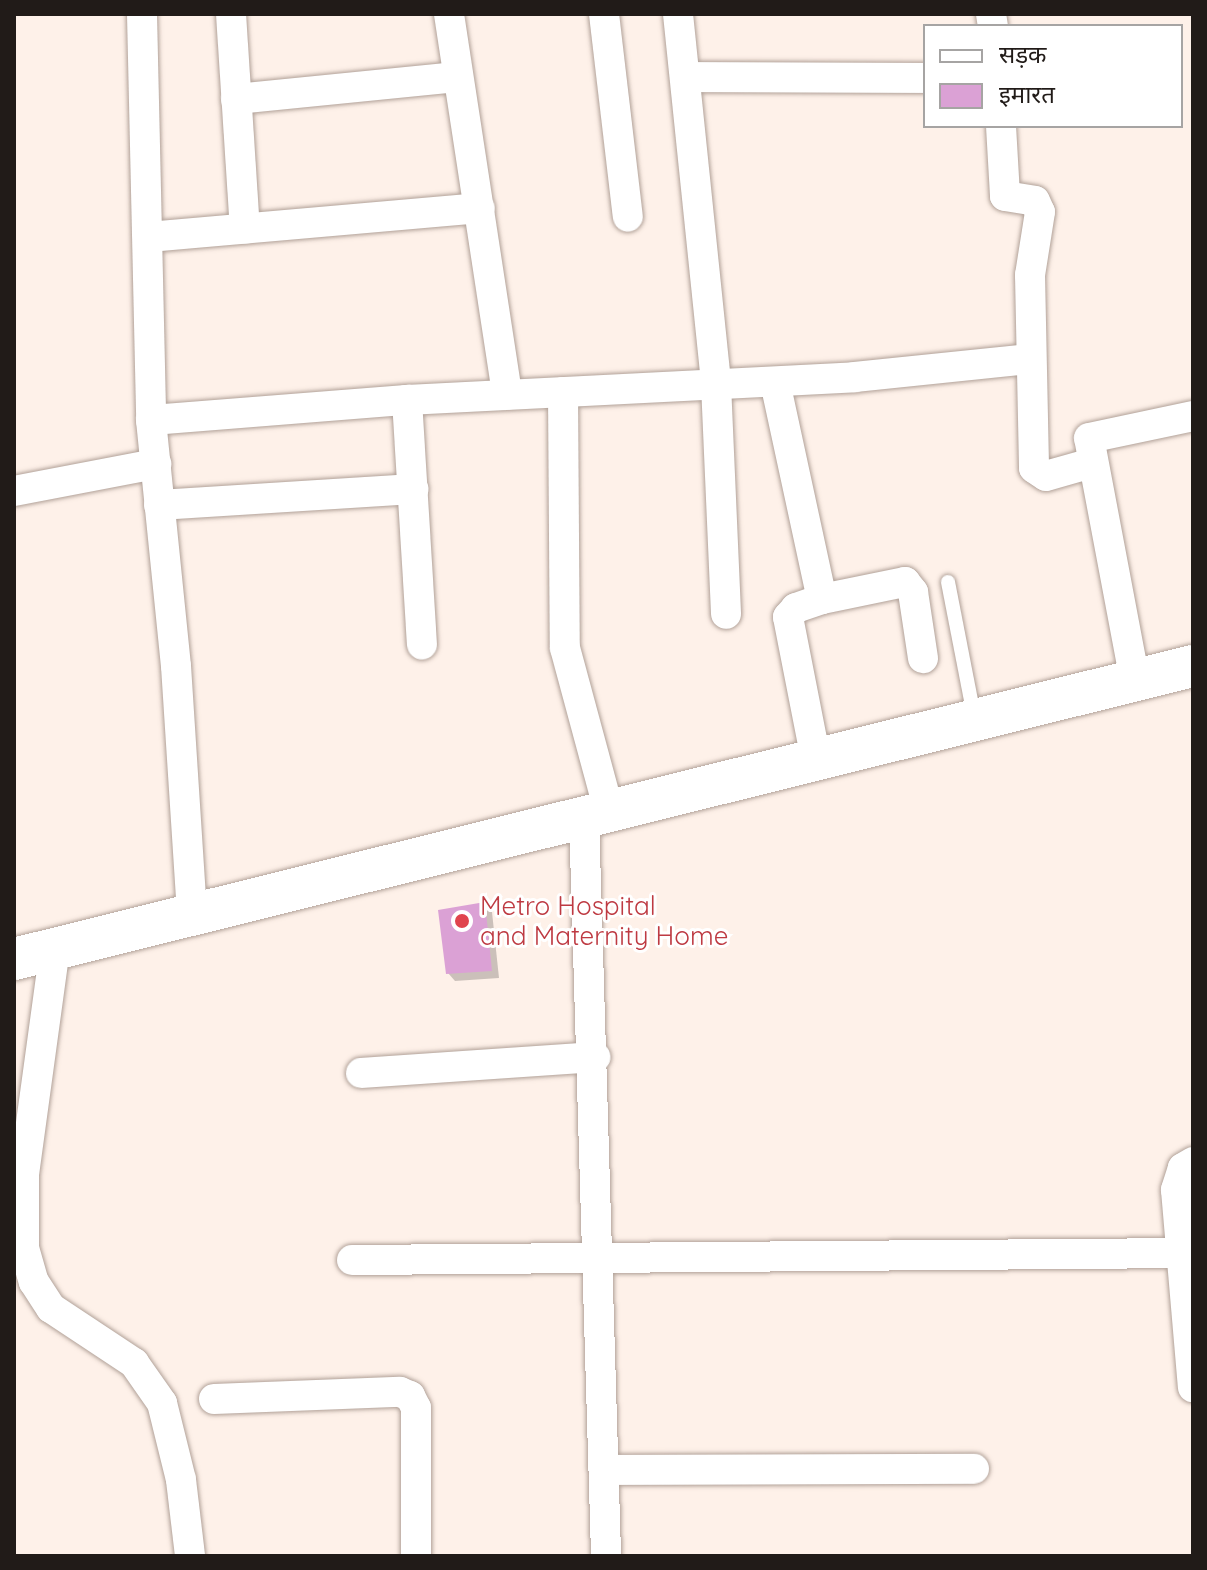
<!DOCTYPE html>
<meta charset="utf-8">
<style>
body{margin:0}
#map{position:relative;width:1207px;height:1570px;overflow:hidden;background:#fef1e9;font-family:Quicksand,"Noto Sans Devanagari",sans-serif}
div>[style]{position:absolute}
.shadow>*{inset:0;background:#0003}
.building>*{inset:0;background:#dba1d5}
.roads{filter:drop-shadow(0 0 2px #b1a198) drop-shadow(0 0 2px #b1a198)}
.lane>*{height:14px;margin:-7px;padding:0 7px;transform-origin:7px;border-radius:7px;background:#fff}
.street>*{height:30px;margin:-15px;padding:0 15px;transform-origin:15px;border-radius:15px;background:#fff}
.secondary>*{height:42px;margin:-21px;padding:0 21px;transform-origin:21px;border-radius:21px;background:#fff}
.dots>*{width:22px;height:22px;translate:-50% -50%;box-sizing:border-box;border:4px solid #fff;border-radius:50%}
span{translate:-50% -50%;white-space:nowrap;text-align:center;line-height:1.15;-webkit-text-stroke:6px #fff;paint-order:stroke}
.health-label{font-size:26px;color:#be3a42}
.left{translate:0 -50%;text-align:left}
.frame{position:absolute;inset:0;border:16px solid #211b18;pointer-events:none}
.legend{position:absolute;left:923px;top:24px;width:260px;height:104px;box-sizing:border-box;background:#fff;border:2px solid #a6a4a3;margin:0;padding:10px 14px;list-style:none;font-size:24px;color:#211b18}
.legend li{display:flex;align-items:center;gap:16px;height:40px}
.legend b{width:40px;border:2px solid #a6a4a3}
</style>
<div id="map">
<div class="shadow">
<div style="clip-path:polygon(484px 904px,492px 912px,499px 978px,455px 981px,448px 973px)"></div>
</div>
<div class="building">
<div style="clip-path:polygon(485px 902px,492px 971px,446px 974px,438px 910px)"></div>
</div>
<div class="roads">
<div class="lane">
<div style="left:948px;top:582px;width:136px;rotate:79deg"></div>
</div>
<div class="street">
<div style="left:142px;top:14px;width:406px;rotate:88.7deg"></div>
<div style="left:151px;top:420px;width:247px;rotate:84.2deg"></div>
<div style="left:176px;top:666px;width:249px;rotate:86.3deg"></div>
<div style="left:231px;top:14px;width:215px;rotate:86.3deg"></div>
<div style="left:449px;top:14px;width:385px;rotate:81.3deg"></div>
<div style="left:604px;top:14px;width:204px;rotate:83.3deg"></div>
<div style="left:678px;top:14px;width:372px;rotate:84.1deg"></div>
<div style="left:716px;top:384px;width:230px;rotate:87.5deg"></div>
<div style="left:991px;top:14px;width:12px;rotate:81deg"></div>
<div style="left:685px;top:77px;width:240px;rotate:0.2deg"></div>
<div style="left:236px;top:99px;width:222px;rotate:-5.7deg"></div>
<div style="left:1001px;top:126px;width:70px;rotate:86.7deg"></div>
<div style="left:1005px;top:196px;width:30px;rotate:9deg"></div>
<div style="left:1035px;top:201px;width:12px;rotate:66deg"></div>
<div style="left:1040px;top:212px;width:64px;rotate:99deg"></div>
<div style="left:1030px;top:275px;width:193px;rotate:88.8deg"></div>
<div style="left:1034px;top:468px;width:14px;rotate:34deg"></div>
<div style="left:1046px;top:476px;width:48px;rotate:-15.8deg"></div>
<div style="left:149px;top:237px;width:332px;rotate:-5deg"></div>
<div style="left:775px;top:382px;width:222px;rotate:77.8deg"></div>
<div style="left:822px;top:599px;width:28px;rotate:161deg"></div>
<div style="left:796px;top:608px;width:12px;rotate:132deg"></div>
<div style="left:788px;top:617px;width:146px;rotate:78.9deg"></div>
<div style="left:563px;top:392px;width:256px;rotate:89.6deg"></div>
<div style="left:565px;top:648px;width:169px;rotate:74.9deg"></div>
<div style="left:407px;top:400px;width:245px;rotate:86.5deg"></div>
<div style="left:151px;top:420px;width:257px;rotate:-4.5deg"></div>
<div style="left:407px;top:400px;width:449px;rotate:-2.9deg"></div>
<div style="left:855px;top:377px;width:176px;rotate:-5.9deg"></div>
<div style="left:14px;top:491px;width:145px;rotate:-10.8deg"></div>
<div style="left:159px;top:505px;width:255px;rotate:-3.6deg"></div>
<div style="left:822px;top:599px;width:85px;rotate:-11.6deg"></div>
<div style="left:905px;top:582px;width:13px;rotate:51deg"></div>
<div style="left:913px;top:592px;width:67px;rotate:81.4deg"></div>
<div style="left:1135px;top:681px;width:247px;rotate:-100.7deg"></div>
<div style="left:1089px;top:438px;width:106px;rotate:-11.9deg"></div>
<div style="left:584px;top:817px;width:739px;rotate:88.29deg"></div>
<div style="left:55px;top:948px;width:228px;rotate:97.8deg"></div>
<div style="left:24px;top:1174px;width:74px;rotate:90deg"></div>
<div style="left:24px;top:1248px;width:35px;rotate:74deg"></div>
<div style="left:34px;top:1282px;width:31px;rotate:57deg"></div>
<div style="left:51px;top:1308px;width:100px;rotate:33.5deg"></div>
<div style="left:134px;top:1363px;width:49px;rotate:55deg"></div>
<div style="left:162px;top:1403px;width:79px;rotate:76.1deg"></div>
<div style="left:181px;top:1480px;width:77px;rotate:83.2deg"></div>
<div style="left:361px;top:1073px;width:235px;rotate:-3.9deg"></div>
<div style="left:1193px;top:1162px;width:12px;rotate:149deg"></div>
<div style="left:1183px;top:1168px;width:23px;rotate:108deg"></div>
<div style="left:1176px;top:1190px;width:198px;rotate:85.1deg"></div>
<div style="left:352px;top:1260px;width:831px;rotate:-0.48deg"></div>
<div style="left:214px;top:1399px;width:186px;rotate:-2.2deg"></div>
<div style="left:400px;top:1392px;width:11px;rotate:22deg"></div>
<div style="left:410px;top:1396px;width:13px;rotate:63deg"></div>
<div style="left:416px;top:1408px;width:148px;rotate:90deg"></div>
<div style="left:604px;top:1470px;width:370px;rotate:-0.2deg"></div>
</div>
<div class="secondary">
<div style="left:14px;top:959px;width:1215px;rotate:-13.96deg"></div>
</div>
</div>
<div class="dots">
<div style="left:462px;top:921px;background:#e0444e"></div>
</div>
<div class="health-label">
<span class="left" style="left:480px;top:921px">Metro Hospital<br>and Maternity Home</span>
</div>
<div class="frame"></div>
<ul class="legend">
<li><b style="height:10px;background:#fff"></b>सड़क</li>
<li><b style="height:22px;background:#dba1d5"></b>इमारत</li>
</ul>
</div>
